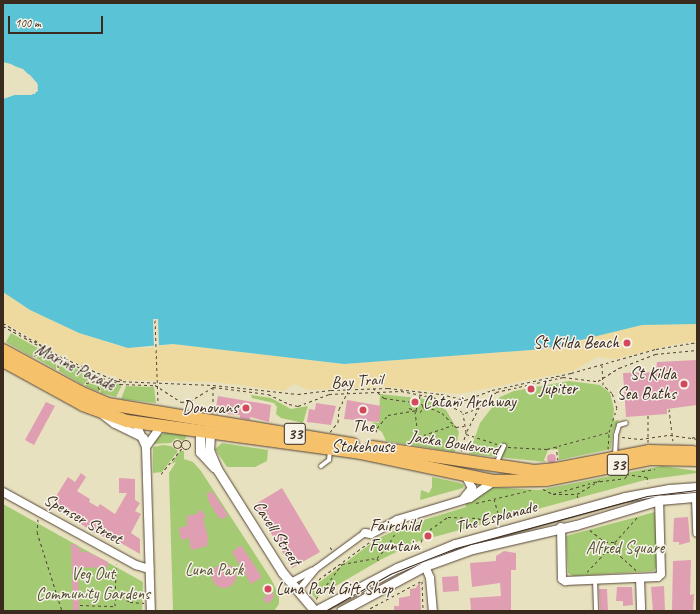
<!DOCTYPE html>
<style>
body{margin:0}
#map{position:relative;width:700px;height:614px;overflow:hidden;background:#e8e1bf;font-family:Caveat,sans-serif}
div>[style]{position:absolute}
.green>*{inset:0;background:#a5ca74}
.sand>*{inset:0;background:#eeda9e}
.water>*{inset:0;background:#5ac3d6}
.pier>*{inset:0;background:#e8e1bf}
.building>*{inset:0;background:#df9eb2}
.round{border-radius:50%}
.path>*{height:1px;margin-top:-0.5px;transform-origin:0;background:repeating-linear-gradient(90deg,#554536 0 3px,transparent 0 6px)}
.path>.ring{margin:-0.5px;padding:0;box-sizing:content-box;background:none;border:1px solid #554536;border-radius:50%}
.roads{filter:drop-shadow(0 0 1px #554536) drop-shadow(0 0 1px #554536)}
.service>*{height:4px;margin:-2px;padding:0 2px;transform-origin:2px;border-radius:2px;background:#fff}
.pedestrian>*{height:5.5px;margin:-2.75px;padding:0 2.75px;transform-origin:2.75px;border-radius:2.75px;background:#fff}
.minor>*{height:8px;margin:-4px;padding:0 4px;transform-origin:4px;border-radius:4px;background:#fff}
.tertiary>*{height:9px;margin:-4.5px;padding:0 4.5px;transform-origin:4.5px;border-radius:4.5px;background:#fff}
.primary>*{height:12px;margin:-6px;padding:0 6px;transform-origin:6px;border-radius:6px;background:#f5c16b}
.tram>*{height:1px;margin:-0.5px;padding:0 0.5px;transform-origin:0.5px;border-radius:0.5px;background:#3b2a1e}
.path-bridge>*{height:1px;margin-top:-0.5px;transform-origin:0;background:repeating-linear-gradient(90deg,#554536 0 3px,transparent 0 6px)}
.dots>*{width:11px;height:11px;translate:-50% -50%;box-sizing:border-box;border:2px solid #f7f3e8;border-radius:50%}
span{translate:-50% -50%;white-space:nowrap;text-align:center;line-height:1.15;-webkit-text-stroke:3px #f7f3e8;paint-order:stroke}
.shield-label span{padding:1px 3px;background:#f7f3e8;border:1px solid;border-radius:3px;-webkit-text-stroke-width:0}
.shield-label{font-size:16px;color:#3b2a1e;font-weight:700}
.poi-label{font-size:17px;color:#3b2a1e}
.right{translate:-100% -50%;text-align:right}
.left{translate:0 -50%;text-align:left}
.street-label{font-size:17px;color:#3b2a1e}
.park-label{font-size:17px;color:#565234}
.frame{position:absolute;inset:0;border:4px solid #3b2a1e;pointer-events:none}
.scale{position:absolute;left:8px;top:16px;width:95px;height:18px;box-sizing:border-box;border:2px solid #3b2a1e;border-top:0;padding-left:5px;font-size:12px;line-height:14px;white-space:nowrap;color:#3b2a1e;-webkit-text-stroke:3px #f7f3e8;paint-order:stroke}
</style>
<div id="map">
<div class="green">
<div style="clip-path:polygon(11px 333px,41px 350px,32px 357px,6px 342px)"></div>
<div style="clip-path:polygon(43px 352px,56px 359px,56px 370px,36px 358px)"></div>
<div style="clip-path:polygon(59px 360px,96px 378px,88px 380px,83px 385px,59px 371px)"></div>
<div style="clip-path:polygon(99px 380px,122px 385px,116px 397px,101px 393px)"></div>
<div style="clip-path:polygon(569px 381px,600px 385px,610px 393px,614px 409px,613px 421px,619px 420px,613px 431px,611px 449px,559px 460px,558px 449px,548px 450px,544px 460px,546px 462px,469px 454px,480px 423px,500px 397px,514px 391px)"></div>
<div style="clip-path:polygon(88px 383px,99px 386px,99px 392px,85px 386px)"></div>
<div style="clip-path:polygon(126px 386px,154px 387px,156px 403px,121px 399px)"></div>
<div style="clip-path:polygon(380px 394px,426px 399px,446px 410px,459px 432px,455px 452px,386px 441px,382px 432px,371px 425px,373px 422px,379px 423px)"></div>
<div style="clip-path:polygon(251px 395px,271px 398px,291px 409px,308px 406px,303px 423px,281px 418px,276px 414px,277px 407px,274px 403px,252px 398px)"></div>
<div style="clip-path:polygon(167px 432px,186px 435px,186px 438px,183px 441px,176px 438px,171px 443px,152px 444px,159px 436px)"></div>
<div style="clip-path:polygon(222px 443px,268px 450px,267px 461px,255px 467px,227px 467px,215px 449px)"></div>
<div style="clip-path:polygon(163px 445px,171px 446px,178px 451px,162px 472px,153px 473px,153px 447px)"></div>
<div style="clip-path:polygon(180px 451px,184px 451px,184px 459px,193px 462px,201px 471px,271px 579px,279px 595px,279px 604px,274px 611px,173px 611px,169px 473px,176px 462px,171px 464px)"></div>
<div style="clip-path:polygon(662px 466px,697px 471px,697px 473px,645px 480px,419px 541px,382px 559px,315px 598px,309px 590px,377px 539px,404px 526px,466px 507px,465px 502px,488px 487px,539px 490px)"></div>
<div style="clip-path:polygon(432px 477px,460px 483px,464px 485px,463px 488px,420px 500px,421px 490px,429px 493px,432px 487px)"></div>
<div style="clip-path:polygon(3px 504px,143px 582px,142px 611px,3px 611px)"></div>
<div style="clip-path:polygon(655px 512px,657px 566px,654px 571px,573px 576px,568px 573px,566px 536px)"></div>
</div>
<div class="sand">
<div style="clip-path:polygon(3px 292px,30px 310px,79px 333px,123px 347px,146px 348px,173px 344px,344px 364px,544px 349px,642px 325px,697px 324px,697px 341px,671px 345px,615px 359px,597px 357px,573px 371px,459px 394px,379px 386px,309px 390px,294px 384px,284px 391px,215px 382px,123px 380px,78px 364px,3px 322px)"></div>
</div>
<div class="water">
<div style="clip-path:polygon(3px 3px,697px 3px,697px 324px,642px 325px,544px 349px,344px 364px,173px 344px,128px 348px,79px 333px,30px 310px,3px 292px,3px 99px,14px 95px,35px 94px,38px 85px,23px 69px,3px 62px)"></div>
</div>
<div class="pier">
<div style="clip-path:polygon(3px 62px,11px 64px,30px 75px,37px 83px,38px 91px,31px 95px,14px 95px,3px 99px,13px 93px,34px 92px,36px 87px,33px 80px,22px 71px)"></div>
<div style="clip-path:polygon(153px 319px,158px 319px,159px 348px,154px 349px)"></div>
</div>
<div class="building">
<div style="clip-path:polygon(697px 360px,697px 405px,667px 409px,667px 414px,626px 417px,623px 373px,656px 372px,657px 362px)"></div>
<div style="clip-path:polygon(218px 396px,271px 405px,269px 422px,250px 417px,250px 420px,240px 418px,240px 415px,215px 413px)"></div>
<div style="clip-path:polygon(347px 400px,381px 406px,379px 422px,344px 419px)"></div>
<div style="clip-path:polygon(46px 402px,55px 406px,34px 445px,25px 440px)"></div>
<div style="clip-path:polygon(316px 403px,336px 406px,331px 425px,307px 422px,309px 409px,315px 410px)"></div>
<div class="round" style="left:546.5px;top:453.5px;width:9px;height:9px"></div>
<div style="clip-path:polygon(81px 473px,86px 477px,77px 491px,90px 499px,89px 502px,98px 507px,100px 504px,115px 514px,127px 493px,119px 493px,119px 478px,135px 479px,135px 500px,140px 503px,135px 511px,141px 514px,131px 533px,140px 539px,140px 554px,114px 539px,113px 541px,93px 532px,66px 514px,68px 511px,53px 501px,68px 477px,75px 482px)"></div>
<div style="clip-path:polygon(282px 488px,320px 552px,292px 568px,254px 505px)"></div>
<div style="clip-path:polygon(212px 491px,228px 515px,223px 519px,219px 518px,209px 502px,207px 494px)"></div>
<div style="clip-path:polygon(200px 509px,206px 517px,203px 518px,208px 537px,207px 546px,191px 550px,189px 538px,181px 540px,179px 528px,187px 526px,187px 516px,197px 514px)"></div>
<div style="clip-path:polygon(688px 517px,690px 542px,679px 545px,679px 542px,673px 542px,674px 518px)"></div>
<div style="clip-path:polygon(71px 544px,76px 544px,77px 548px,81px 548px,81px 552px,88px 552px,108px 562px,108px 567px,78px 568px,79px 611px,73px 611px)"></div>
<div style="clip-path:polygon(241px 545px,262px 577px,251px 584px,232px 552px)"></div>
<div style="clip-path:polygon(504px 551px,516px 553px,516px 570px,511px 570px,511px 611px,471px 611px,470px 598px,501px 596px,500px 583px,472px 587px,470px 563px,496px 561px,496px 556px)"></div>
<div style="clip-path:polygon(691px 560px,690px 595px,694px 594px,693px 611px,672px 610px,673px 561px)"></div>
<div class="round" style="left:212px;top:564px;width:24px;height:24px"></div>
<div style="clip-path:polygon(458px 576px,459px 591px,443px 592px,442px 577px)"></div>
<div style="clip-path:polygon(420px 581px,421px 611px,394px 611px,394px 606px,399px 606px,399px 598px,410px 596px,410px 589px,416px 588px)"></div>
<div style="clip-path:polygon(664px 586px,665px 611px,653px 611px,651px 587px)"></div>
<div style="clip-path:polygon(617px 587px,632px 587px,633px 605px,623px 606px,623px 601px,616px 601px)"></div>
<div style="clip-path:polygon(599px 589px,607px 589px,608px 611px,600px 611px)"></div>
<div style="clip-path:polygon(272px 590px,274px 597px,268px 604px,263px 599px)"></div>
</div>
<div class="path">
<div style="left:155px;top:320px;width:83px;rotate:87.9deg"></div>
<div style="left:3px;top:323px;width:65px;rotate:30.5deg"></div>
<div style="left:59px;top:356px;width:63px;rotate:23.3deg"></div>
<div style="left:117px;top:381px;width:96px;rotate:2.4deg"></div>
<div style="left:213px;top:385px;width:85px;rotate:6deg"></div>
<div style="left:298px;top:394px;width:33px;rotate:-7deg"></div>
<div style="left:331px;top:390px;width:57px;rotate:-2deg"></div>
<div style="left:388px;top:388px;width:53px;rotate:6.5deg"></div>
<div style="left:441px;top:394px;width:25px;rotate:14deg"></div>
<div style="left:465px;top:400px;width:29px;rotate:-20deg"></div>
<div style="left:492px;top:390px;width:81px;rotate:-12.1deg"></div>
<div style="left:571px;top:373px;width:88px;rotate:-15.8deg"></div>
<div style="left:656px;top:349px;width:42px;rotate:-9.7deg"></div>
<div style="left:3px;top:326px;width:100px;rotate:28.6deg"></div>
<div style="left:91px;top:374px;width:31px;rotate:19deg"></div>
<div style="left:120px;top:384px;width:35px;rotate:2deg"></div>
<div style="left:155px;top:385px;width:31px;rotate:33deg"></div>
<div style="left:181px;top:402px;width:9px;rotate:-6deg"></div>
<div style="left:190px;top:401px;width:27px;rotate:-31deg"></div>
<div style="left:213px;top:387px;width:55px;rotate:7.3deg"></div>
<div style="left:268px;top:394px;width:23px;rotate:25deg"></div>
<div style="left:289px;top:404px;width:9px;rotate:13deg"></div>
<div style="left:298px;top:406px;width:33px;rotate:-21deg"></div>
<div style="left:329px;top:394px;width:72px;rotate:-2.4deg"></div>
<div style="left:401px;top:391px;width:33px;rotate:11deg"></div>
<div style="left:433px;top:397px;width:36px;rotate:27deg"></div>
<div style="left:465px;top:413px;width:12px;rotate:-20deg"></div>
<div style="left:476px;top:409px;width:26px;rotate:-40deg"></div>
<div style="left:496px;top:392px;width:69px;rotate:-12.6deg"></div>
<div style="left:563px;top:377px;width:35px;rotate:7deg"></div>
<div style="left:598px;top:381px;width:25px;rotate:-32deg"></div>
<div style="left:619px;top:368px;width:39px;rotate:-21deg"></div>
<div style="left:655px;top:354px;width:42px;rotate:-5.4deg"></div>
<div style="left:35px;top:340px;width:8px;rotate:40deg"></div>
<div style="left:34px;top:356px;width:11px;rotate:-34deg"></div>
<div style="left:58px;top:358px;width:12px;rotate:90deg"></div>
<div style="left:98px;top:378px;width:4px;rotate:124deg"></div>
<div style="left:96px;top:381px;width:11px;rotate:68deg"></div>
<div style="left:119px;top:379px;width:6px;rotate:18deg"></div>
<div style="left:86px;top:383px;width:10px;rotate:-11deg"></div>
<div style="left:213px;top:387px;width:25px;rotate:90deg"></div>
<div style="left:373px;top:388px;width:15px;rotate:42deg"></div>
<div style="left:384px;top:398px;width:27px;rotate:8deg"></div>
<div style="left:411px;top:402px;width:6px;rotate:108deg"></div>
<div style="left:409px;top:408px;width:12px;rotate:20deg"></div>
<div style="left:420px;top:412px;width:6px;rotate:-45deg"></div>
<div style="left:424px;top:408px;width:5px;rotate:-127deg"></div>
<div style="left:421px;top:404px;width:5px;rotate:22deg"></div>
<div style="left:426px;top:406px;width:17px;rotate:24deg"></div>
<div style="left:442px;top:413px;width:20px;rotate:45deg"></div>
<div style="left:456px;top:427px;width:8px;rotate:-7deg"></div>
<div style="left:190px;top:401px;width:8px;rotate:76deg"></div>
<div style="left:669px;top:409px;width:32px;rotate:83deg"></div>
<div style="left:415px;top:411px;width:25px;rotate:83deg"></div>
<div style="left:648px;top:415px;width:27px;rotate:90deg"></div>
<div style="left:467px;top:431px;width:27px;rotate:-63deg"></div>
<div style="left:330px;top:432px;width:13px;rotate:-51deg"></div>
<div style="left:338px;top:422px;width:13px;rotate:-86deg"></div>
<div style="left:339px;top:409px;width:22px;rotate:-63deg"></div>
<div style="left:376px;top:432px;width:4px;rotate:-76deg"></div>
<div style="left:377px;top:428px;width:17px;rotate:-50deg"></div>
<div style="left:388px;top:415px;width:28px;rotate:-10deg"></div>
<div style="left:416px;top:410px;width:19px;rotate:-74deg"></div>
<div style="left:466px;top:434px;width:35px;rotate:18deg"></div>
<div style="left:622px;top:437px;width:18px;rotate:6deg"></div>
<div style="left:640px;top:439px;width:30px;rotate:-8deg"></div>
<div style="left:670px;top:435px;width:27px;rotate:8deg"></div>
<div style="left:692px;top:438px;width:6px;rotate:-31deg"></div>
<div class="ring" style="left:173px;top:440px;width:7px;height:7px"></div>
<div class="ring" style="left:181.5px;top:440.5px;width:8px;height:8px"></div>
<div style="left:416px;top:443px;width:6px;rotate:-72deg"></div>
<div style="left:418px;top:437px;width:37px;rotate:-19deg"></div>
<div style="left:556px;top:446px;width:14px;rotate:82deg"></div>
<div style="left:508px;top:447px;width:39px;rotate:3deg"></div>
<div style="left:547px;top:449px;width:64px;rotate:-15.3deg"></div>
<div style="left:609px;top:432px;width:25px;rotate:-72deg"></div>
<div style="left:617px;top:408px;width:16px;rotate:-108deg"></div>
<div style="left:612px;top:393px;width:12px;rotate:-138deg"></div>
<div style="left:603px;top:385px;width:20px;rotate:-93deg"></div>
<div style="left:608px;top:449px;width:16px;rotate:-86deg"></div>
<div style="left:461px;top:451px;width:20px;rotate:-75deg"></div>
<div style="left:466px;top:432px;width:19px;rotate:-99deg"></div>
<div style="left:642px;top:471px;width:13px;rotate:-9deg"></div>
<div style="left:161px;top:474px;width:33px;rotate:-51deg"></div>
<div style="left:626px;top:474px;width:21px;rotate:8deg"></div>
<div style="left:647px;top:477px;width:6px;rotate:81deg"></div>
<div style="left:543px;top:489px;width:11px;rotate:27deg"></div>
<div style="left:553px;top:494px;width:24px"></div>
<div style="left:577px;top:494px;width:29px;rotate:-31deg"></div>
<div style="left:553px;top:494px;width:43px;rotate:-16.3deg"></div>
<div style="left:594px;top:482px;width:31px;rotate:-7deg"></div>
<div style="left:625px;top:478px;width:5px;rotate:-53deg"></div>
<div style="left:577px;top:495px;width:6px;rotate:72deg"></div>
<div style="left:494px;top:499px;width:22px;rotate:74deg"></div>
<div style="left:476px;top:503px;width:57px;rotate:-13.3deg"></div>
<div style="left:38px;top:519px;width:13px;rotate:94deg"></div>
<div style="left:37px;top:532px;width:83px;rotate:72.4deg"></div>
<div style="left:590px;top:530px;width:19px;rotate:39deg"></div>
<div style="left:605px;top:542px;width:10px"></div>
<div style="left:615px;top:542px;width:10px;rotate:90deg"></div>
<div style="left:615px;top:552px;width:10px;rotate:180deg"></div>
<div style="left:605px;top:552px;width:10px;rotate:-90deg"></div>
<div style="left:421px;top:542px;width:10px;rotate:-66deg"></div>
<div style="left:425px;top:533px;width:28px;rotate:-35deg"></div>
<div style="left:448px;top:517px;width:30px;rotate:2deg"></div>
<div style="left:478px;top:518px;width:12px;rotate:31deg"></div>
<div style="left:615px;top:542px;width:36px;rotate:-48deg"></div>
<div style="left:330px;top:547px;width:4px;rotate:56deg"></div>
<div style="left:616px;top:552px;width:27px;rotate:42deg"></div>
<div style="left:377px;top:558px;width:4px;rotate:63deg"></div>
<div style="left:587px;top:572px;width:26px;rotate:-47deg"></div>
<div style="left:422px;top:581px;width:30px;rotate:88deg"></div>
<div style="left:314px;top:583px;width:71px;rotate:-36.4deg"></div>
<div style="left:116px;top:593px;width:17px;rotate:33deg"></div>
<div style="left:130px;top:602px;width:14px;rotate:4deg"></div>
<div style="left:316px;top:599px;width:44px;rotate:-53.4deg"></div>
<div style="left:342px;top:564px;width:36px;rotate:-10deg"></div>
<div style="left:377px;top:558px;width:15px;rotate:-48deg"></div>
<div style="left:387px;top:547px;width:23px;rotate:-59deg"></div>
<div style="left:80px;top:605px;width:35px;rotate:2deg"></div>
<div style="left:115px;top:606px;width:42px;rotate:-88.6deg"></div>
<div style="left:365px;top:611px;width:66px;rotate:-28.1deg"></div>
</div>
<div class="roads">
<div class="service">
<div style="left:615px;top:456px;width:21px;rotate:-87deg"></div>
<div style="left:616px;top:435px;width:10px;rotate:-73deg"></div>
<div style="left:619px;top:425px;width:7px;rotate:-16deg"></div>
<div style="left:496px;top:464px;width:20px;rotate:-66deg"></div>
<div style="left:321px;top:466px;width:10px;rotate:-37deg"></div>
<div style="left:329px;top:460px;width:10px;rotate:-84deg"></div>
<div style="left:595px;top:580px;width:31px;rotate:88deg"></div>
</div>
<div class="pedestrian">
<div style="left:291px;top:582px;width:24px;rotate:-28deg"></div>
<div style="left:299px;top:590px;width:27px;rotate:-51deg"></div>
<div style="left:316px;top:569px;width:61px;rotate:-36.3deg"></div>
</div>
<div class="minor">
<div style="left:102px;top:414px;width:16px;rotate:38deg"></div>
<div style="left:115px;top:424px;width:32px;rotate:26deg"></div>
<div style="left:135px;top:422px;width:27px;rotate:66deg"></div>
<div style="left:146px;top:447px;width:164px;rotate:88.3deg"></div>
<div style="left:146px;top:447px;width:26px;rotate:-54deg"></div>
<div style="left:3px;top:492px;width:152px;rotate:28.8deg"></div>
<div style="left:136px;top:565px;width:14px;rotate:17deg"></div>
<div style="left:696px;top:497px;width:36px;rotate:88deg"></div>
<div style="left:464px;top:498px;width:13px;rotate:-51deg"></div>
<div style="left:472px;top:488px;width:15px;rotate:-118deg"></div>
<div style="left:561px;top:527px;width:52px;rotate:88.9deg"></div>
<div style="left:562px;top:579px;width:4px;rotate:34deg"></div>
<div style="left:565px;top:581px;width:93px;rotate:-2.5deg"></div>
<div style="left:658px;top:577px;width:4px;rotate:-45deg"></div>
<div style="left:661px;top:574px;width:74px;rotate:-91.5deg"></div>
<div style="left:365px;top:533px;width:6px;rotate:9deg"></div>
<div style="left:371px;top:534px;width:30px;rotate:-28deg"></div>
<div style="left:397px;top:520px;width:76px;rotate:-16.8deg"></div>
<div style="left:470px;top:498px;width:29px;rotate:-35deg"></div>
<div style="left:425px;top:566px;width:13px;rotate:67deg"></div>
<div style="left:430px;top:578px;width:33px;rotate:85deg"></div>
<div style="left:640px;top:578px;width:33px;rotate:88deg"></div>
</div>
<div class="tertiary">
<div style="left:200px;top:432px;width:20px;rotate:90deg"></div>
<div style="left:200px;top:452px;width:21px;rotate:47deg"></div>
<div style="left:210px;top:433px;width:17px;rotate:93deg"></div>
<div style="left:209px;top:450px;width:21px;rotate:67deg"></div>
<div style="left:217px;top:469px;width:122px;rotate:57.7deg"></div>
<div style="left:282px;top:572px;width:51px;rotate:49.8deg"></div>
<div style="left:315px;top:611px;width:93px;rotate:-27.7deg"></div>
<div style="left:397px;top:568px;width:63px;rotate:-22.5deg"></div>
<div style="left:455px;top:544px;width:176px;rotate:-15.5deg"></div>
<div style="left:625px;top:497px;width:45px;rotate:-10.3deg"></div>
<div style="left:669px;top:489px;width:28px;rotate:-4deg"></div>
<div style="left:341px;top:611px;width:95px;rotate:-28.2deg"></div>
<div style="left:425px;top:566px;width:50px;rotate:-19.9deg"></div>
<div style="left:472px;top:549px;width:107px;rotate:-13deg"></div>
<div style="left:576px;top:525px;width:87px;rotate:-16.8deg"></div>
<div style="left:659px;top:500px;width:38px;rotate:-5deg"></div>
</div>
<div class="primary">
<div style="left:3px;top:350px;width:88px;rotate:28.6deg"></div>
<div style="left:80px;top:392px;width:30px;rotate:23deg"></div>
<div style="left:108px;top:404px;width:248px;rotate:9.3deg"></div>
<div style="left:3px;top:361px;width:91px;rotate:28.8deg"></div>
<div style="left:83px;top:405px;width:47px;rotate:20deg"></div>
<div style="left:127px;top:421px;width:235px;rotate:7.8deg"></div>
<div style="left:360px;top:453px;width:137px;rotate:11.8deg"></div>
<div style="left:494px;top:481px;width:52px;rotate:-1.1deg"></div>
<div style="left:546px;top:480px;width:106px;rotate:-11.4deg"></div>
<div style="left:650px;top:459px;width:47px;rotate:1.2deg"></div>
<div style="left:372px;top:447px;width:164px;rotate:8.4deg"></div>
<div style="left:534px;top:471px;width:22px;rotate:-5deg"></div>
<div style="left:556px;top:469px;width:95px;rotate:-11deg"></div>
<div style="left:649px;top:451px;width:44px;rotate:1.3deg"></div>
</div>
</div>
<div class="tram">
<div style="left:325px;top:611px;width:75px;rotate:-29.6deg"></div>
<div style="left:390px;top:574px;width:71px;rotate:-21.5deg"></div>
<div style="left:456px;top:548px;width:198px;rotate:-15.2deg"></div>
<div style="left:647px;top:496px;width:50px;rotate:-6.8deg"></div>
</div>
<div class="path-bridge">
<div style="left:411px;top:402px;width:10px;rotate:11deg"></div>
</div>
<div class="dots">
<div style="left:627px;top:343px;background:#d1495b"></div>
<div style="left:684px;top:384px;background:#d1495b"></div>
<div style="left:531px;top:389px;background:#d1495b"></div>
<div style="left:415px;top:402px;background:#d1495b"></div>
<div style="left:246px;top:408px;background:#d1495b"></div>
<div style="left:363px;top:410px;background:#d1495b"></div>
<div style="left:428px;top:536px;background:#d1495b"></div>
<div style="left:268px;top:589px;background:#d1495b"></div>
</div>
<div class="shield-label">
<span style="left:295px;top:434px">33</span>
<span style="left:618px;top:465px">33</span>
</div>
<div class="poi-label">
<span class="right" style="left:619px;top:343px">St Kilda Beach</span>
<span class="right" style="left:676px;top:384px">St Kilda<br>Sea Baths</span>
<span class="left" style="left:539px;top:389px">Jupiter</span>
<span class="left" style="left:423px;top:402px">Catani Archway</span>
<span class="right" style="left:238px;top:408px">Donovans</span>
<span style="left:363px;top:437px">The<br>Stokehouse</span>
<span class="right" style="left:420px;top:536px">Fairchild<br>Fountain</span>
<span class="left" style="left:276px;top:589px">Luna Park Gift Shop</span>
</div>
<div class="street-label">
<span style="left:75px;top:367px;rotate:26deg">Marine Parade</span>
<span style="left:357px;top:381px;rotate:-4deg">Bay Trail</span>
<span style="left:454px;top:443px;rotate:9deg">Jacka Boulevard</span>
<span style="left:496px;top:517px;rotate:-15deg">The Esplanade</span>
<span style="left:83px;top:519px;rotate:29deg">Spenser Street</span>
<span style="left:277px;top:533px;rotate:57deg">Cavell Street</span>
</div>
<div class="park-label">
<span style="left:625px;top:548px">Alfred Square</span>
<span style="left:214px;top:570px">Luna Park</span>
<span style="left:93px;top:584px">Veg Out<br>Community Gardens</span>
</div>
<div class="frame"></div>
<div class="scale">100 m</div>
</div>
